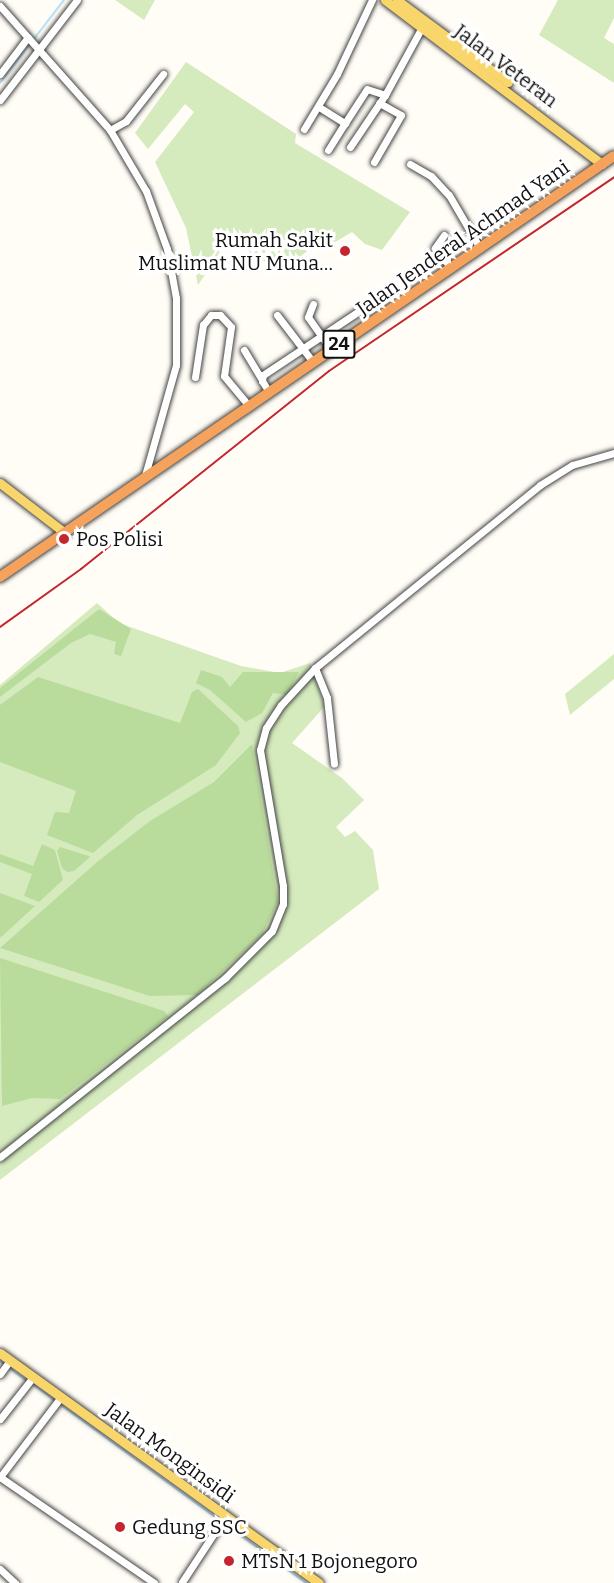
<!DOCTYPE html>
<meta charset="utf-8">
<style>
body{margin:0}
#map{position:relative;width:614px;height:1583px;overflow:hidden;background:#fffdf5;font-family:Bitter,serif}
div>[style]{position:absolute}
.green>*{inset:0;background:#d5ebbd}
.forest>*{inset:0;background:#b9dc9c}
.stream>*{height:2px;margin:-1px;padding:0 1px;transform-origin:1px;border-radius:1px;background:#b9e0f7}
.roads{filter:drop-shadow(0 0 2px #444) drop-shadow(0 0 2px #444)}
.minor>*{height:7px;margin:-3.5px;padding:0 3.5px;transform-origin:3.5px;border-radius:3.5px;background:#fff}
.major>*{height:9px;margin:-4.5px;padding:0 4.5px;transform-origin:4.5px;border-radius:4.5px;background:#f9d66b}
.highway>*{height:10px;margin:-5px;padding:0 5px;transform-origin:5px;border-radius:5px;background:#f5a25d}
.rail>*{height:2px;margin:-1px;padding:0 1px;transform-origin:1px;border-radius:1px;background:#c4262e}
.dots>*{width:16px;height:16px;translate:-50% -50%;box-sizing:border-box;border:3px solid #fff;border-radius:50%}
span{translate:-50% -50%;white-space:nowrap;text-align:center;line-height:1.15;-webkit-text-stroke:6px #fff;paint-order:stroke}
.shield-label span{padding:2px 4px;background:#fff;border:2px solid;border-radius:4px;-webkit-text-stroke-width:0}
.shield-label{font-size:18px;color:#111;font-weight:700}
.street-label{font-size:20px;color:#111}
.poi-label{font-size:20px;color:#111}
.right{translate:-100% -50%;text-align:right}
.left{translate:0 -50%;text-align:left}
</style>
<div id="map">
<div class="green">
<div style="clip-path:polygon(115px 0,155px 0,144px 20px)"></div>
<div style="clip-path:polygon(558px 0,614px 0,614px 18px,604px 38px,614px 44px,614px 83px,539px 35px)"></div>
<div style="clip-path:polygon(186px 62px,296px 134px,295px 143px,410px 212px,382px 250px,365px 244px,352px 232px,327px 247px,318px 243px,282px 270px,227px 242px,198px 285px,186px 228px,155px 162px,194px 112px,185px 104px,148px 149px,135px 133px)"></div>
<div style="clip-path:polygon(97px 603px,119px 623px,241px 666px,280px 673px,310px 663px,325px 706px,292px 743px,342px 778px,364px 800px,336px 827px,345px 837px,355px 831px,373px 850px,379px 889px,0 1180px,0 685px)"></div>
<div style="clip-path:polygon(614px 654px,614px 679px,570px 715px,565px 694px)"></div>
</div>
<div class="forest">
<div style="clip-path:polygon(99px 609px,131px 629px,121px 656px,114px 654px,116px 642px,90px 634px,71px 643px,0 697px,0 688px)"></div>
<div style="clip-path:polygon(201px 670px,222px 677px,230px 687px,243px 672px,299px 672px,287px 695px,273px 693px,262px 713px,246px 722px,210px 690px,196px 683px)"></div>
<div style="clip-path:polygon(38px 677px,180px 723px,192px 692px,198px 689px,238px 726px,240px 733px,216px 765px,137px 815px,93px 853px,47px 835px,55px 812px,69px 813px,76px 791px,0 762px,0 705px)"></div>
<div style="clip-path:polygon(252px 744px,278px 902px,262px 934px,197px 995px,150px 996px,0 948px,97px 862px,150px 821px,214px 782px)"></div>
<div style="clip-path:polygon(42px 844px,55px 850px,63px 880px,39px 902px,24px 896px,32px 874px,0 862px,0 854px,33px 866px)"></div>
<div style="clip-path:polygon(60px 847px,89px 856px,90px 857px,74px 871px,67px 872px,62px 868px,57px 851px)"></div>
<div style="clip-path:polygon(0 893px,35px 906px,0 938px)"></div>
<div style="clip-path:polygon(0 958px,164px 1011px,168px 1016px,60px 1099px,32px 1098px,2px 1106px)"></div>
</div>
<div class="stream">
<div style="left:0;top:83px;width:105px;rotate:-52.4deg"></div>
<div style="left:0;top:1361px;width:34px;rotate:37deg"></div>
<div style="left:32px;top:1384px;width:339px;rotate:36deg"></div>
</div>
<div class="roads">
<div class="minor">
<div style="left:0;top:6px;width:166px;rotate:48.4deg"></div>
<div style="left:110px;top:130px;width:71px;rotate:59.5deg"></div>
<div style="left:146px;top:191px;width:62px;rotate:70.1deg"></div>
<div style="left:167px;top:249px;width:50px;rotate:79.6deg"></div>
<div style="left:176px;top:298px;width:67px;rotate:90deg"></div>
<div style="left:176px;top:365px;width:118px;rotate:105.7deg"></div>
<div style="left:0;top:74px;width:46px;rotate:-52.9deg"></div>
<div style="left:0;top:100px;width:126px;rotate:-52.4deg"></div>
<div style="left:319px;top:107px;width:31px;rotate:32deg"></div>
<div style="left:345px;top:123px;width:40px;rotate:-57.1deg"></div>
<div style="left:367px;top:89px;width:19px;rotate:18deg"></div>
<div style="left:304px;top:129px;width:64px;rotate:-59deg"></div>
<div style="left:337px;top:74px;width:82px;rotate:-64.7deg"></div>
<div style="left:110px;top:130px;width:18px;rotate:-29deg"></div>
<div style="left:126px;top:121px;width:60px;rotate:-51.8deg"></div>
<div style="left:350px;top:147px;width:63px;rotate:-56.1deg"></div>
<div style="left:385px;top:95px;width:77px;rotate:-61.4deg"></div>
<div style="left:328px;top:150px;width:32px;rotate:-58deg"></div>
<div style="left:374px;top:162px;width:54px;rotate:-60.1deg"></div>
<div style="left:401px;top:115px;width:25px;rotate:-151deg"></div>
<div style="left:410px;top:164px;width:24px;rotate:30deg"></div>
<div style="left:431px;top:176px;width:26px;rotate:47deg"></div>
<div style="left:449px;top:195px;width:61px;rotate:59.7deg"></div>
<div style="left:444px;top:235px;width:16px;rotate:125deg"></div>
<div style="left:435px;top:248px;width:26px;rotate:51deg"></div>
<div style="left:313px;top:304px;width:14px;rotate:111deg"></div>
<div style="left:308px;top:317px;width:40px;rotate:55.1deg"></div>
<div style="left:277px;top:315px;width:59px;rotate:52.5deg"></div>
<div style="left:244px;top:350px;width:33px;rotate:59deg"></div>
<div style="left:195px;top:377px;width:53px;rotate:-81.3deg"></div>
<div style="left:203px;top:325px;width:13px;rotate:-51deg"></div>
<div style="left:211px;top:315px;width:9px"></div>
<div style="left:220px;top:315px;width:16px;rotate:47deg"></div>
<div style="left:231px;top:327px;width:49px;rotate:98.1deg"></div>
<div style="left:224px;top:376px;width:39px;rotate:50deg"></div>
<div style="left:269px;top:392px;width:13px;rotate:-122deg"></div>
<div style="left:262px;top:381px;width:6px;rotate:-81deg"></div>
<div style="left:263px;top:375px;width:119px;rotate:-33.7deg"></div>
<div style="left:315px;top:668px;width:32px;rotate:68deg"></div>
<div style="left:327px;top:698px;width:66px;rotate:83.9deg"></div>
<div style="left:0;top:1157px;width:288px;rotate:-38.5deg"></div>
<div style="left:225px;top:978px;width:66px;rotate:-45deg"></div>
<div style="left:272px;top:931px;width:29px;rotate:-68deg"></div>
<div style="left:283px;top:904px;width:18px;rotate:-90deg"></div>
<div style="left:283px;top:886px;width:138px;rotate:-99.6deg"></div>
<div style="left:260px;top:750px;width:23px;rotate:-75deg"></div>
<div style="left:266px;top:728px;width:27px;rotate:-57deg"></div>
<div style="left:281px;top:705px;width:50px;rotate:-47.4deg"></div>
<div style="left:315px;top:668px;width:290px;rotate:-39.1deg"></div>
<div style="left:540px;top:485px;width:38px;rotate:-32deg"></div>
<div style="left:572px;top:465px;width:44px;rotate:-15.9deg"></div>
<div style="left:0;top:1374px;width:17px;rotate:-54deg"></div>
<div style="left:0;top:1419px;width:53px;rotate:-51.8deg"></div>
<div style="left:0;top:1477px;width:187px;rotate:34.5deg"></div>
<div style="left:0;top:1477px;width:101px;rotate:-52.7deg"></div>
<div style="left:0;top:1569px;width:21px;rotate:43deg"></div>
<div style="left:182px;top:1582px;width:80px;rotate:-56.7deg"></div>
</div>
<div class="major">
<div style="left:385px;top:0;width:272px;rotate:37.1deg"></div>
<div style="left:397px;top:0;width:138px;rotate:36.5deg"></div>
<div style="left:0;top:483px;width:82px;rotate:37.6deg"></div>
<div style="left:0;top:1353px;width:393px;rotate:35.8deg"></div>
</div>
<div class="highway">
<div style="left:0;top:577px;width:744px;rotate:-34.44deg"></div>
</div>
</div>
<div class="rail">
<div style="left:0;top:627px;width:100px;rotate:-35.6deg"></div>
<div style="left:81px;top:569px;width:317px;rotate:-38.6deg"></div>
<div style="left:329px;top:371px;width:345px;rotate:-34.2deg"></div>
</div>
<div class="dots">
<div style="left:345px;top:251px;background:#c4262e"></div>
<div style="left:64px;top:539px;background:#c4262e"></div>
<div style="left:120px;top:1527px;background:#c4262e"></div>
<div style="left:229px;top:1561px;background:#c4262e"></div>
</div>
<div class="shield-label">
<span style="left:339px;top:344px">24</span>
</div>
<div class="street-label">
<span style="left:506px;top:66px;rotate:37deg">Jalan Veteran</span>
<span style="left:463px;top:238px;rotate:-35deg">Jalan Jenderal Achmad Yani</span>
<span style="left:170px;top:1453px;rotate:36deg">Jalan Monginsidi</span>
</div>
<div class="poi-label">
<span class="right" style="left:333px;top:252px">Rumah Sakit<br>Muslimat NU Muna…</span>
<span class="left" style="left:76px;top:539px">Pos Polisi</span>
<span class="left" style="left:132px;top:1527px">Gedung SSC</span>
<span class="left" style="left:241px;top:1561px">MTsN 1 Bojonegoro</span>
</div>
</div>
